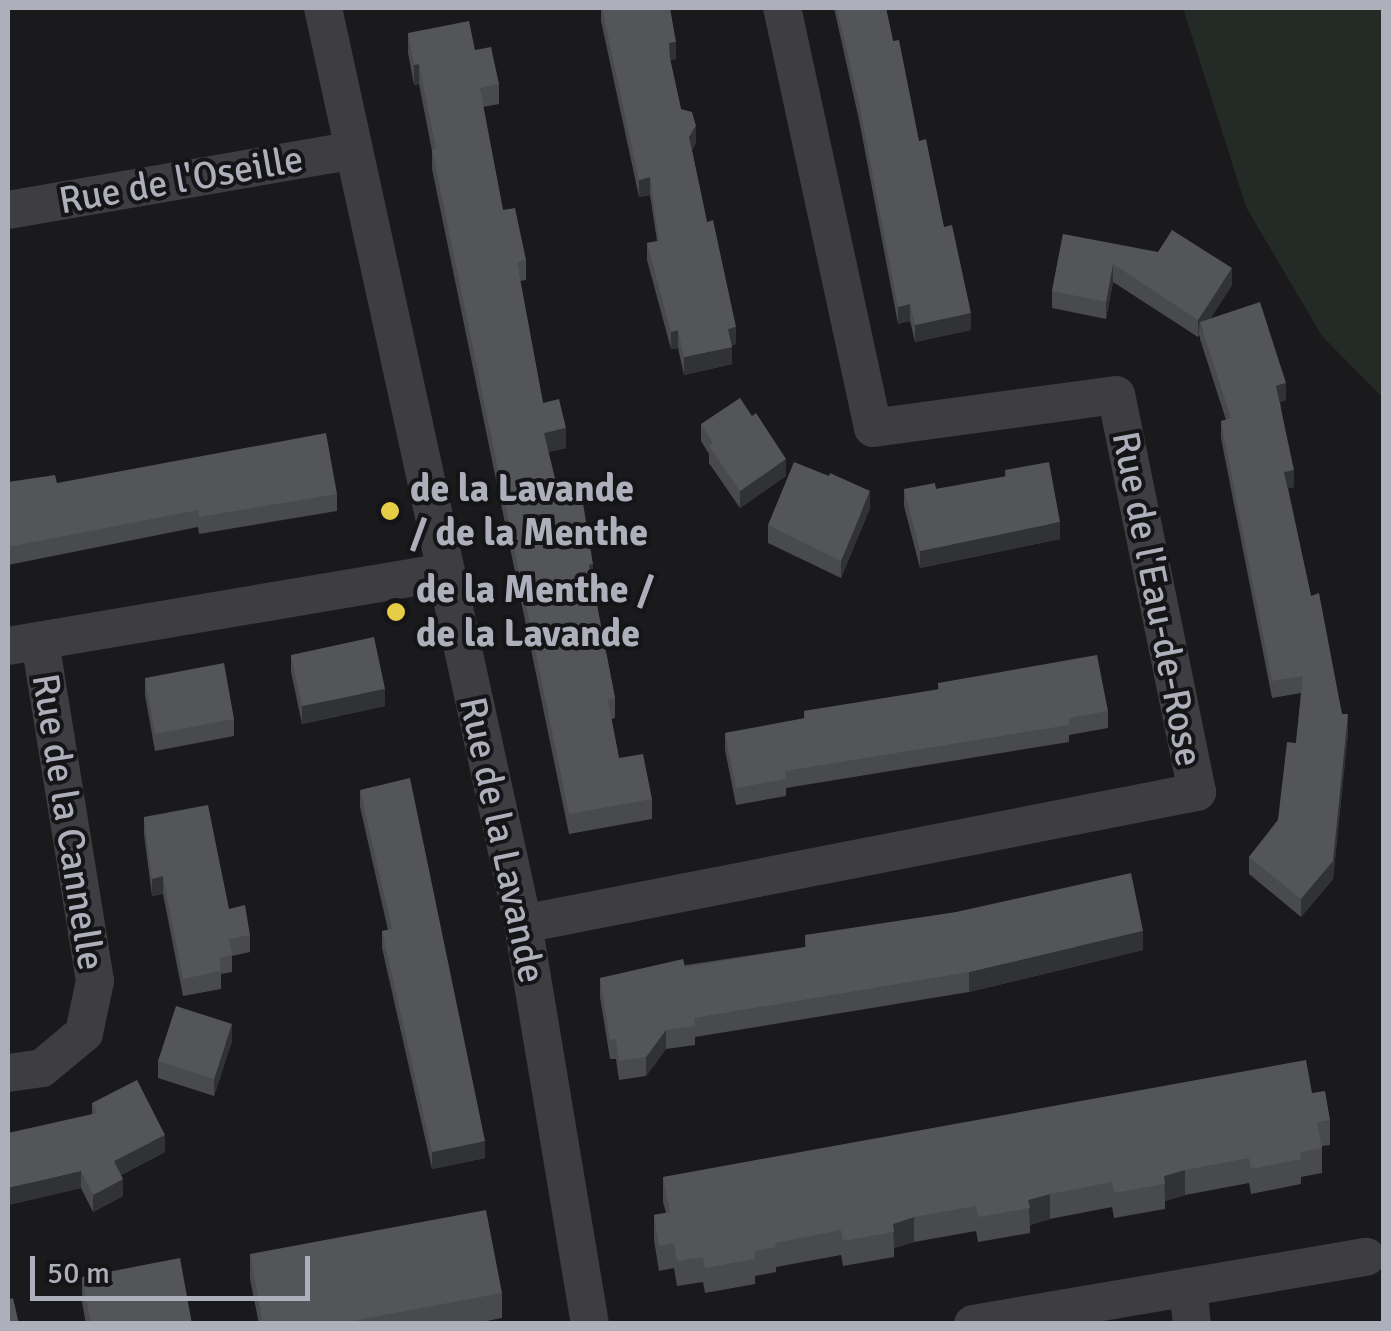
<!DOCTYPE html>
<style>
body{margin:0}
#map{position:relative;width:1391px;height:1331px;overflow:hidden;background:#1a191b;font-family:Signika,sans-serif}
div>[style]{position:absolute}
.green>*{inset:0;background:#242b26}
.street>*{height:38px;margin:-19px;padding:0 19px;transform-origin:19px;border-radius:19px;background:#3d3d42}
.wall>*{inset:0;background:#494a4d}
.shaded-wall>*{inset:0;background:#313234}
.building>*{inset:0;background:#535559}
.dots>*{width:28px;height:28px;translate:-50% -50%;box-sizing:border-box;border:5px solid #151417;border-radius:50%}
span{translate:-50% -50%;white-space:nowrap;text-align:center;line-height:1.15;-webkit-text-stroke:8px #151417;paint-order:stroke}
.street-label{font-size:38px;color:#adafba}
.poi-label{font-size:38px;color:#adafba;font-weight:700}
.left{translate:0 -50%;text-align:left}
.frame{position:absolute;inset:0;border:10px solid #adafba;pointer-events:none}
.scale{position:absolute;left:30px;top:1256px;width:280px;height:45px;box-sizing:border-box;border:5px solid #adafba;border-top:0;padding-left:12px;font-size:30px;line-height:35px;white-space:nowrap;color:#adafba;-webkit-text-stroke:8px #151417;paint-order:stroke}
</style>
<div id="map">
<div class="green">
<div style="clip-path:polygon(1183px 8px,1383px 8px,1383px 398px,1322px 336px,1246px 207px)"></div>
</div>
<div class="street">
<div style="left:323px;top:8px;width:938px;rotate:77.68deg"></div>
<div style="left:523px;top:924px;width:406px;rotate:80.5deg"></div>
<div style="left:8px;top:210px;width:351px;rotate:-9.8deg"></div>
<div style="left:8px;top:646px;width:443px;rotate:-9.6deg"></div>
<div style="left:523px;top:924px;width:687px;rotate:-11.08deg"></div>
<div style="left:1197px;top:792px;width:405px;rotate:-101.5deg"></div>
<div style="left:1116px;top:395px;width:245px;rotate:172.3deg"></div>
<div style="left:873px;top:428px;width:430px;rotate:-102.2deg"></div>
<div style="left:8px;top:1073px;width:34px;rotate:-8deg"></div>
<div style="left:42px;top:1068px;width:55px;rotate:-39.8deg"></div>
<div style="left:84px;top:1033px;width:53px;rotate:-78.1deg"></div>
<div style="left:95px;top:981px;width:344px;rotate:-99.2deg"></div>
<div style="left:1188px;top:1287px;width:37px;rotate:84deg"></div>
<div style="left:973px;top:1324px;width:399px;rotate:-9.7deg"></div>
</div>
<div class="wall">
<div style="clip-path:polygon(601px 8px,676px 59px,670px 60px,681px 109px,696px 143px,692px 150px,707px 222px,736px 344px,732px 345px,732px 364px,684px 375px,678px 348px,671px 349px,647px 260px,647px 243px,657px 241px,650px 195px,639px 197px,601px 21px)"></div>
<div style="clip-path:polygon(834px 8px,886px 8px,893px 41px,919px 141px,944px 227px,971px 330px,915px 342px,910px 321px,898px 324px,859px 120px)"></div>
<div style="clip-path:polygon(408px 33px,475px 50px,499px 84px,499px 104px,483px 107px,503px 210px,526px 260px,526px 280px,520px 281px,543px 403px,566px 448px,548px 452px,559px 495px,593px 584px,615px 698px,615px 718px,611px 719px,619px 758px,652px 799px,652px 819px,569px 834px,432px 169px,432px 151px,419px 84px,414px 85px,408px 53px)"></div>
<div style="clip-path:polygon(1063px 234px,1232px 285px,1210px 319px,1286px 400px,1280px 402px,1294px 487px,1288px 488px,1311px 596px,1342px 714px,1348px 732px,1333px 879px,1301px 917px,1249px 874px,1249px 857px,1278px 820px,1296px 743px,1301px 693px,1272px 698px,1221px 438px,1221px 421px,1226px 420px,1200px 339px,1200px 335px,1198px 337px,1113px 282px,1106px 319px,1052px 308px,1052px 291px)"></div>
<div style="clip-path:polygon(752px 416px,786px 476px,740px 508px,709px 463px,709px 454px,701px 441px,701px 424px)"></div>
<div style="clip-path:polygon(1005px 470px,1060px 539px,920px 568px,904px 506px,904px 489px,936px 489px,1005px 477px)"></div>
<div style="clip-path:polygon(8px 482px,337px 494px,337px 511px,199px 534px,198px 527px,8px 565px)"></div>
<div style="clip-path:polygon(870px 508px,841px 578px,768px 543px,768px 525px)"></div>
<div style="clip-path:polygon(291px 655px,385px 706px,302px 724px,291px 672px)"></div>
<div style="clip-path:polygon(145px 678px,234px 719px,234px 736px,155px 751px,145px 695px)"></div>
<div style="clip-path:polygon(938px 683px,1108px 711px,1108px 728px,1069px 735px,1069px 742px,786px 788px,786px 796px,736px 805px,725px 750px,725px 733px,804px 719px,804px 711px,938px 690px)"></div>
<div style="clip-path:polygon(360px 790px,485px 1158px,432px 1169px,382px 948px,382px 931px,388px 930px,360px 807px)"></div>
<div style="clip-path:polygon(144px 817px,229px 909px,250px 935px,250px 952px,232px 956px,232px 972px,221px 974px,221px 989px,183px 996px,163px 894px,152px 896px,144px 834px)"></div>
<div style="clip-path:polygon(805px 935px,1143px 950px,969px 992px,695px 1037px,695px 1045px,666px 1049px,646px 1076px,619px 1080px,616px 1059px,610px 1059px,600px 997px,600px 978px,805px 947px)"></div>
<div style="clip-path:polygon(232px 1041px,214px 1096px,158px 1078px,158px 1061px)"></div>
<div style="clip-path:polygon(1312px 1093px,1330px 1120px,1330px 1145px,1322px 1146px,1322px 1173px,1301px 1177px,1301px 1184px,1251px 1194px,1249px 1183px,1185px 1195px,1165px 1201px,1165px 1209px,1114px 1218px,1112px 1207px,1050px 1219px,1030px 1225px,1030px 1233px,978px 1242px,976px 1231px,914px 1242px,894px 1248px,894px 1257px,843px 1266px,841px 1255px,776px 1267px,776px 1272px,755px 1276px,755px 1284px,705px 1293px,703px 1282px,677px 1286px,674px 1268px,659px 1271px,654px 1240px,654px 1215px,666px 1213px,663px 1202px,663px 1177px)"></div>
<div style="clip-path:polygon(92px 1103px,165px 1152px,121px 1175px,123px 1196px,93px 1212px,81px 1188px,8px 1205px,92px 1114px)"></div>
<div style="clip-path:polygon(250px 1254px,502px 1293px,502px 1318px,471px 1324px,259px 1324px,250px 1279px)"></div>
<div style="clip-path:polygon(82px 1277px,192px 1324px,86px 1324px,82px 1302px)"></div>
</div>
<div class="shaded-wall">
<div style="clip-path:polygon(676px 42px,676px 59px,669px 60px,669px 43px)"></div>
<div style="clip-path:polygon(419px 64px,419px 84px,414px 85px,414px 65px)"></div>
<div style="clip-path:polygon(696px 126px,696px 143px,689px 154px,689px 137px)"></div>
<div style="clip-path:polygon(650px 177px,650px 195px,639px 197px,639px 180px)"></div>
<div style="clip-path:polygon(1113px 264px,1113px 282px,1106px 319px,1106px 302px)"></div>
<div style="clip-path:polygon(1232px 268px,1232px 285px,1202px 331px,1200px 322px,1198px 337px,1198px 320px)"></div>
<div style="clip-path:polygon(910px 304px,910px 321px,898px 324px,898px 307px)"></div>
<div style="clip-path:polygon(971px 313px,971px 330px,915px 342px,915px 325px)"></div>
<div style="clip-path:polygon(736px 327px,736px 344px,728px 346px,728px 329px)"></div>
<div style="clip-path:polygon(678px 330px,678px 348px,671px 349px,671px 332px)"></div>
<div style="clip-path:polygon(732px 347px,732px 364px,684px 375px,684px 357px)"></div>
<div style="clip-path:polygon(1286px 383px,1286px 400px,1276px 403px,1276px 386px)"></div>
<div style="clip-path:polygon(566px 428px,566px 448px,544px 453px,544px 433px)"></div>
<div style="clip-path:polygon(786px 459px,786px 476px,740px 508px,740px 491px)"></div>
<div style="clip-path:polygon(1294px 470px,1294px 487px,1284px 489px,1284px 472px)"></div>
<div style="clip-path:polygon(870px 491px,870px 508px,841px 578px,841px 561px)"></div>
<div style="clip-path:polygon(1060px 522px,1060px 539px,920px 568px,920px 551px)"></div>
<div style="clip-path:polygon(593px 564px,593px 584px,589px 585px,589px 565px)"></div>
<div style="clip-path:polygon(385px 689px,385px 706px,302px 724px,302px 706px)"></div>
<div style="clip-path:polygon(1348px 714px,1348px 732px,1333px 879px,1301px 917px,1301px 899px)"></div>
<div style="clip-path:polygon(163px 876px,163px 894px,152px 896px,152px 879px)"></div>
<div style="clip-path:polygon(1143px 931px,1143px 950px,969px 992px,969px 972px)"></div>
<div style="clip-path:polygon(232px 1024px,232px 1041px,214px 1096px,214px 1079px)"></div>
<div style="clip-path:polygon(666px 1030px,666px 1049px,646px 1076px,646px 1057px)"></div>
<div style="clip-path:polygon(165px 1135px,165px 1152px,114px 1178px,114px 1161px)"></div>
<div style="clip-path:polygon(485px 1141px,485px 1158px,432px 1169px,432px 1152px)"></div>
<div style="clip-path:polygon(1185px 1170px,1185px 1195px,1165px 1201px,1164px 1176px)"></div>
<div style="clip-path:polygon(81px 1171px,81px 1188px,8px 1205px,8px 1188px)"></div>
<div style="clip-path:polygon(123px 1179px,123px 1196px,93px 1212px,93px 1195px)"></div>
<div style="clip-path:polygon(1050px 1194px,1050px 1219px,1030px 1225px,1028px 1200px)"></div>
<div style="clip-path:polygon(914px 1217px,914px 1242px,894px 1248px,893px 1224px)"></div>
</div>
<div class="building">
<div style="clip-path:polygon(602px 8px,670px 8px,676px 42px,669px 43px,670px 58px,681px 109px,692px 112px,696px 126px,689px 137px,707px 222px,713px 220px,736px 327px,728px 329px,732px 347px,684px 357px,678px 330px,671px 332px,647px 243px,659px 241px,650px 177px,639px 180px)"></div>
<div style="clip-path:polygon(837px 8px,886px 8px,893px 41px,899px 40px,919px 141px,926px 139px,944px 227px,952px 225px,971px 313px,915px 325px,910px 304px,898px 307px,859px 103px)"></div>
<div style="clip-path:polygon(469px 21px,475px 50px,491px 47px,499px 84px,480px 88px,503px 210px,515px 208px,526px 260px,517px 262px,543px 403px,559px 399px,566px 428px,544px 433px,559px 495px,581px 491px,593px 564px,589px 565px,615px 698px,608px 700px,619px 758px,643px 754px,652px 799px,569px 814px,432px 149px,436px 149px,419px 64px,414px 65px,408px 33px)"></div>
<div style="clip-path:polygon(1172px 230px,1232px 268px,1198px 320px,1113px 264px,1106px 302px,1052px 291px,1063px 234px,1158px 252px)"></div>
<div style="clip-path:polygon(1260px 302px,1286px 383px,1276px 386px,1294px 470px,1284px 472px,1311px 596px,1319px 593px,1342px 714px,1348px 714px,1333px 861px,1301px 899px,1249px 857px,1278px 820px,1287px 742px,1296px 743px,1303px 676px,1272px 681px,1221px 421px,1231px 418px,1200px 322px)"></div>
<div style="clip-path:polygon(740px 398px,752px 416px,756px 413px,786px 459px,740px 491px,709px 446px,713px 443px,701px 424px)"></div>
<div style="clip-path:polygon(326px 433px,337px 494px,199px 517px,198px 510px,8px 547px,8px 482px,55px 475px,57px 483px)"></div>
<div style="clip-path:polygon(794px 462px,829px 476px,830px 473px,870px 491px,841px 561px,768px 525px)"></div>
<div style="clip-path:polygon(1049px 462px,1060px 522px,920px 551px,904px 489px,935px 483px,936px 489px,1007px 476px,1005px 470px)"></div>
<div style="clip-path:polygon(374px 637px,385px 689px,302px 706px,291px 655px)"></div>
<div style="clip-path:polygon(1097px 655px,1108px 711px,1069px 718px,1069px 725px,785px 771px,786px 779px,736px 788px,725px 733px,805px 718px,804px 711px,940px 689px,938px 683px)"></div>
<div style="clip-path:polygon(224px 663px,234px 719px,155px 734px,145px 678px)"></div>
<div style="clip-path:polygon(410px 778px,485px 1141px,432px 1152px,382px 931px,392px 929px,360px 790px)"></div>
<div style="clip-path:polygon(208px 805px,229px 909px,245px 905px,250px 935px,229px 939px,232px 955px,219px 958px,221px 971px,183px 979px,163px 876px,152px 879px,144px 817px)"></div>
<div style="clip-path:polygon(1131px 873px,1143px 931px,969px 972px,694px 1018px,695px 1026px,666px 1030px,646px 1057px,619px 1061px,616px 1039px,610px 1040px,600px 978px,683px 959px,685px 967px,807px 947px,805px 935px,956px 912px)"></div>
<div style="clip-path:polygon(176px 1006px,232px 1024px,214px 1079px,158px 1061px)"></div>
<div style="clip-path:polygon(1306px 1060px,1312px 1093px,1325px 1091px,1330px 1120px,1317px 1122px,1322px 1148px,1300px 1152px,1301px 1159px,1251px 1169px,1249px 1158px,1185px 1170px,1164px 1176px,1165px 1184px,1114px 1193px,1112px 1182px,1050px 1194px,1028px 1200px,1030px 1208px,978px 1217px,976px 1206px,914px 1217px,893px 1224px,894px 1232px,843px 1241px,841px 1230px,775px 1243px,776px 1247px,754px 1251px,755px 1259px,705px 1268px,703px 1257px,677px 1261px,674px 1243px,659px 1246px,654px 1215px,670px 1212px,663px 1177px)"></div>
<div style="clip-path:polygon(137px 1080px,165px 1135px,114px 1161px,123px 1179px,93px 1195px,81px 1171px,8px 1188px,8px 1133px,97px 1113px,92px 1103px)"></div>
<div style="clip-path:polygon(486px 1210px,502px 1293px,336px 1324px,263px 1324px,250px 1254px)"></div>
<div style="clip-path:polygon(180px 1258px,192px 1324px,91px 1324px,82px 1277px)"></div>
<div style="clip-path:polygon(13px 1298px,19px 1324px,8px 1324px,8px 1300px)"></div>
</div>
<div class="dots">
<div style="left:390px;top:511px;background:#e7cc46"></div>
<div style="left:396px;top:612px;background:#e7cc46"></div>
</div>
<div class="street-label">
<span style="left:181px;top:180px;rotate:-10deg">Rue de l'Oseille</span>
<span style="left:1157px;top:599px;rotate:79deg">Rue de l'Eau-de-Rose</span>
<span style="left:68px;top:822px;rotate:81deg">Rue de la Cannelle</span>
<span style="left:502px;top:840px;rotate:78deg">Rue de la Lavande</span>
</div>
<div class="poi-label">
<span class="left" style="left:410px;top:511px">de la Lavande<br>/ de la Menthe</span>
<span class="left" style="left:416px;top:612px">de la Menthe /<br>de la Lavande</span>
</div>
<div class="frame"></div>
<div class="scale">50 m</div>
</div>
